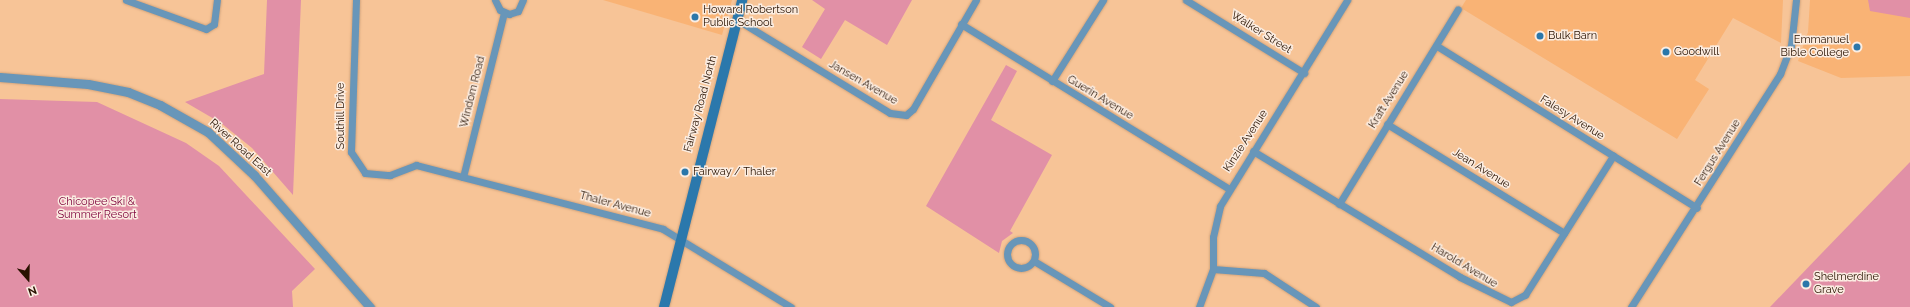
<!DOCTYPE html>
<style>
body{margin:0}
#map{position:relative;width:1910px;height:307px;overflow:hidden;background:#f7c497;font-family:Raleway,sans-serif}
div>[style]{position:absolute}
.built>*{inset:0;background:#f9b375}
.green>*{inset:0;background:#e190a6}
.roads{filter:drop-shadow(0 0 1px #d2a47c) drop-shadow(0 0 1px #d2a47c)}
.minor>*{height:7px;margin:-3.5px;padding:0 3.5px;transform-origin:3.5px;border-radius:3.5px;background:#6896b9}
.minor>.ring{margin:-3.5px;padding:0;box-sizing:content-box;background:none;border:7px solid #6896b9;border-radius:50%}
.tertiary>*{height:9px;margin:-4.5px;padding:0 4.5px;transform-origin:4.5px;border-radius:4.5px;background:#6896b9}
.secondary>*{height:10px;margin:-5px;padding:0 5px;transform-origin:5px;border-radius:5px;background:#2b78ac}
.dots>*{width:11px;height:11px;translate:-50% -50%;box-sizing:border-box;border:2px solid #fbede2;border-radius:50%}
span{translate:-50% -50%;white-space:nowrap;text-align:center;line-height:1.15;-webkit-text-stroke:3px #fbede2;paint-order:stroke}
.poi-label{font-size:11px;color:#291200}
.left{translate:0 -50%;text-align:left}
.right{translate:-100% -50%;text-align:right}
.street-label{font-size:11px;color:#291200}
.park-label{font-size:11px;color:#80073f}
.north{position:absolute;left:8px;top:259px;width:40px;height:40px;-webkit-text-stroke:3px #fbede2;paint-order:stroke;rotate:160deg;font-size:11px;font-weight:700;line-height:16px;text-align:center;color:#291200}
.north::after{content:'';display:block;margin:auto;width:14px;height:18px;background:#291200;clip-path:polygon(50% 0,100% 100%,50% 72%,0 100%)}
</style>
<div id="map">
<div class="built">
<div style="clip-path:polygon(603px 0,732px 0,722px 35px)"></div>
<div style="clip-path:polygon(1466px 0,1783px 0,1781px 43px,1733px 18px,1695px 80px,1709px 89px,1677px 139px,1461px 8px)"></div>
<div style="clip-path:polygon(1810px 0,1910px 0,1910px 76px,1841px 78px,1798px 61px,1808px 32px)"></div>
</div>
<div class="green">
<div style="clip-path:polygon(267px 0,301px 0,293px 195px,252px 148px,221px 123px,185px 102px,264px 74px)"></div>
<div style="clip-path:polygon(812px 0,912px 0,887px 45px,845px 20px,821px 59px,802px 47px,825px 9px)"></div>
<div style="clip-path:polygon(1868px 0,1910px 0,1910px 18px,1870px 11px)"></div>
<div style="clip-path:polygon(1006px 65px,1017px 71px,991px 120px,1052px 155px,1010px 231px,1013px 233px,1002px 241px,999px 253px,926px 206px)"></div>
<div style="clip-path:polygon(0 99px,97px 102px,186px 143px,219px 166px,315px 269px,292px 291px,293px 307px,0 307px)"></div>
<div style="clip-path:polygon(1910px 162px,1910px 307px,1770px 307px,1820px 255px)"></div>
</div>
<div class="roads">
<div class="minor">
<div style="left:126px;top:0;width:85px;rotate:19.9deg"></div>
<div style="left:206px;top:29px;width:9px;rotate:-32deg"></div>
<div style="left:214px;top:24px;width:24px;rotate:-83deg"></div>
<div style="left:356px;top:0;width:152px;rotate:91.9deg"></div>
<div style="left:351px;top:152px;width:25px;rotate:56deg"></div>
<div style="left:365px;top:173px;width:25px;rotate:5deg"></div>
<div style="left:390px;top:175px;width:28px;rotate:-21deg"></div>
<div style="left:416px;top:165px;width:255px;rotate:14.5deg"></div>
<div style="left:663px;top:229px;width:150px;rotate:31.4deg"></div>
<div style="left:495px;top:0;width:11px;rotate:63deg"></div>
<div style="left:500px;top:10px;width:10px;rotate:24deg"></div>
<div style="left:509px;top:14px;width:9px;rotate:-18deg"></div>
<div style="left:518px;top:11px;width:12px;rotate:-66deg"></div>
<div style="left:1186px;top:0;width:139px;rotate:31.7deg"></div>
<div style="left:736px;top:19px;width:180px;rotate:31.4deg"></div>
<div style="left:890px;top:113px;width:16px;rotate:7deg"></div>
<div style="left:906px;top:115px;width:9px;rotate:-41deg"></div>
<div style="left:913px;top:109px;width:126px;rotate:-60deg"></div>
<div style="left:961px;top:24px;width:315px;rotate:31.6deg"></div>
<div style="left:1437px;top:46px;width:306px;rotate:31.9deg"></div>
<div style="left:1052px;top:81px;width:96px;rotate:-57.8deg"></div>
<div style="left:1387px;top:124px;width:208px;rotate:31.6deg"></div>
<div style="left:1253px;top:151px;width:242px;rotate:31.3deg"></div>
<div style="left:1460px;top:277px;width:57px;rotate:26.1deg"></div>
<div style="left:1511px;top:302px;width:16px;rotate:-27deg"></div>
<div style="left:1525px;top:295px;width:165px;rotate:-57.7deg"></div>
<div style="left:463px;top:177px;width:169px;rotate:-76deg"></div>
<div style="left:1339px;top:204px;width:228px;rotate:-58.6deg"></div>
<div class="ring" style="left:1007px;top:240px;width:21px;height:21px"></div>
<div style="left:1034px;top:261px;width:89px;rotate:31.2deg"></div>
<div style="left:1213px;top:269px;width:51px;rotate:4.5deg"></div>
<div style="left:1264px;top:273px;width:62px;rotate:33.2deg"></div>
<div style="left:1199px;top:307px;width:40px;rotate:-69.8deg"></div>
<div style="left:1213px;top:269px;width:32px;rotate:-90deg"></div>
<div style="left:1213px;top:237px;width:32px;rotate:-77deg"></div>
<div style="left:1220px;top:206px;width:242px;rotate:-58.3deg"></div>
<div style="left:1631px;top:307px;width:277px;rotate:-57.4deg"></div>
<div style="left:1780px;top:74px;width:30px;rotate:-69deg"></div>
<div style="left:1791px;top:46px;width:46px;rotate:-83.8deg"></div>
</div>
<div class="tertiary">
<div style="left:0;top:77px;width:88px;rotate:4.5deg"></div>
<div style="left:88px;top:84px;width:41px;rotate:11.3deg"></div>
<div style="left:128px;top:92px;width:35px;rotate:22deg"></div>
<div style="left:160px;top:105px;width:55px;rotate:29.4deg"></div>
<div style="left:208px;top:132px;width:63px;rotate:43.1deg"></div>
<div style="left:254px;top:175px;width:176px;rotate:48.7deg"></div>
</div>
<div class="secondary">
<div style="left:664px;top:307px;width:317px;rotate:-75.7deg"></div>
</div>
</div>
<div class="dots">
<div style="left:695px;top:17px;background:#2b77aa"></div>
<div style="left:1540px;top:36px;background:#2b77aa"></div>
<div style="left:1857px;top:47px;background:#2b77aa"></div>
<div style="left:1666px;top:52px;background:#2b77aa"></div>
<div style="left:685px;top:172px;background:#2b77aa"></div>
<div style="left:1806px;top:284px;background:#2b77aa"></div>
</div>
<div class="poi-label">
<span class="left" style="left:703px;top:17px">Howard Robertson<br>Public School</span>
<span class="left" style="left:1548px;top:36px">Bulk Barn</span>
<span class="right" style="left:1849px;top:47px">Emmanuel<br>Bible College</span>
<span class="left" style="left:1674px;top:52px">Goodwill</span>
<span class="left" style="left:693px;top:172px">Fairway / Thaler</span>
<span class="left" style="left:1814px;top:284px">Shelmerdine<br>Grave</span>
</div>
<div class="street-label">
<span style="left:1261px;top:33px;rotate:32deg">Walker Street</span>
<span style="left:863px;top:83px;rotate:30deg">Jansen Avenue</span>
<span style="left:473px;top:92px;rotate:-76deg">Windom Road</span>
<span style="left:1100px;top:98px;rotate:31deg">Guerin Avenue</span>
<span style="left:1389px;top:100px;rotate:-58deg">Kraft Avenue</span>
<span style="left:701px;top:104px;rotate:-75deg">Fairway Road North</span>
<span style="left:341px;top:116px;rotate:-90deg">Southill Drive</span>
<span style="left:1572px;top:118px;rotate:32deg">Falesy Avenue</span>
<span style="left:1246px;top:141px;rotate:-57deg">Kinzie Avenue</span>
<span style="left:240px;top:148px;rotate:42deg">River Road East</span>
<span style="left:1718px;top:153px;rotate:-58deg">Fergus Avenue</span>
<span style="left:1481px;top:169px;rotate:32deg">Jean Avenue</span>
<span style="left:615px;top:205px;rotate:15deg">Thaler Avenue</span>
<span style="left:1464px;top:266px;rotate:31deg">Harold Avenue</span>
</div>
<div class="park-label">
<span style="left:97px;top:209px">Chicopee Ski &amp;<br>Summer Resort</span>
</div>
<div class="north">N</div>
</div>
